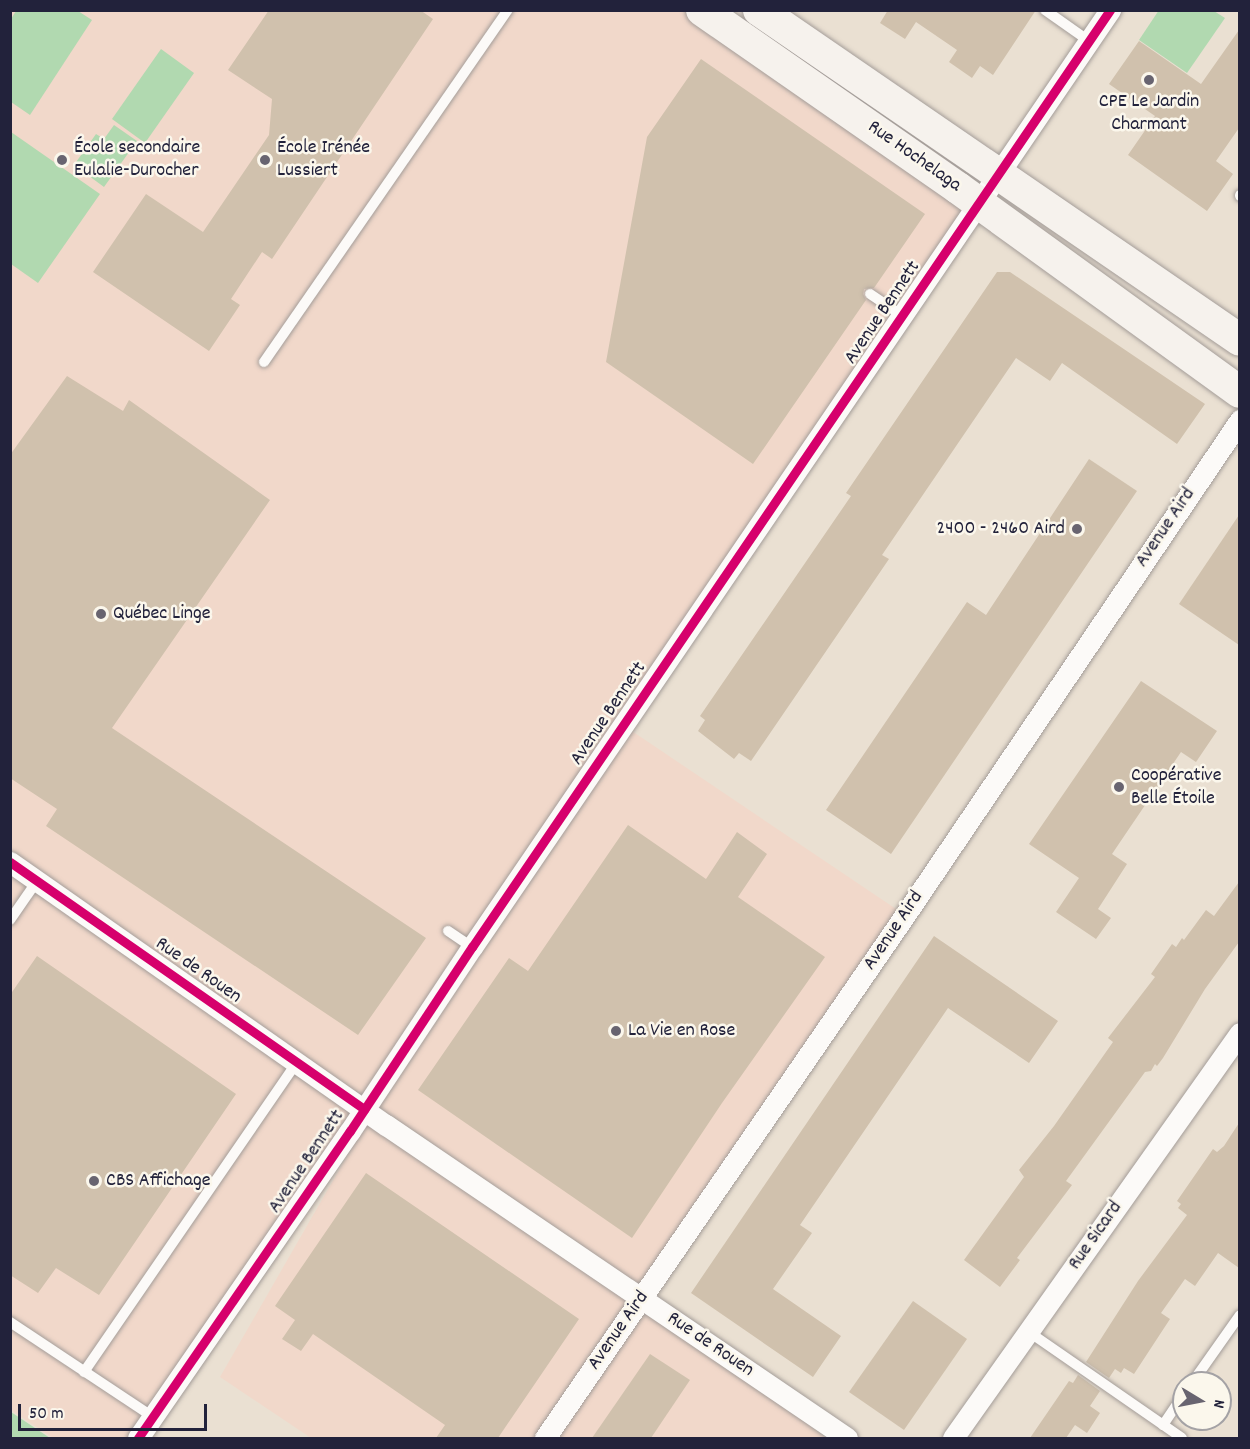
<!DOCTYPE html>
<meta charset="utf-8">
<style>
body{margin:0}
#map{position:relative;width:1250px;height:1449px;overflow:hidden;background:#eae0d2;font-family:Dekko,sans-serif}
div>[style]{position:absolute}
.built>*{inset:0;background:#f1d8ca}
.green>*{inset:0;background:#b1d9b0}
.building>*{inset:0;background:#d0c1ad}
.roads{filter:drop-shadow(0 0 2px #a49d99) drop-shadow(0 0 2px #a49d99)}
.lane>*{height:10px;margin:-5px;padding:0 5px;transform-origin:5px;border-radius:5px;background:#fcfaf8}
.street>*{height:21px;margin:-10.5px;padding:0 10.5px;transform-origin:10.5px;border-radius:10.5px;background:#fcfaf8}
.secondary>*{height:32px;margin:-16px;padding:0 16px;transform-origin:16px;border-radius:16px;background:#f6f2ed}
.cycleway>*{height:9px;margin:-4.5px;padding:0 4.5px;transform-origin:4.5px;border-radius:4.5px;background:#d6006c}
.dots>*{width:16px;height:16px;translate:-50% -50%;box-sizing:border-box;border:3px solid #fbf7ec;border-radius:50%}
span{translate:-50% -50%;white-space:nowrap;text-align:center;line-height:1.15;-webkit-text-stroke:5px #fbf7ec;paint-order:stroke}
.poi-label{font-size:20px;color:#22223b}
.left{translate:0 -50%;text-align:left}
.right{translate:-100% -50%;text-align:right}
.street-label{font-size:20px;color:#22223b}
.frame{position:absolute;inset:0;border:12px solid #22223b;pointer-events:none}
.north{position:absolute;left:1172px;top:1371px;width:60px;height:60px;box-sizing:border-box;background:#fbf7ec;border:2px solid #a4a2a5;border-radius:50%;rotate:100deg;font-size:16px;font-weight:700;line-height:24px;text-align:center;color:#22223b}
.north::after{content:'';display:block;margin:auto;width:21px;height:27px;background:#686470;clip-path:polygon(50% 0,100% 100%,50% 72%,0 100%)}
.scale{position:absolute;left:18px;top:1404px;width:189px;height:27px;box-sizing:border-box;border:3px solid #22223b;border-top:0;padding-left:8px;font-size:18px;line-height:21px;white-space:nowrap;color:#22223b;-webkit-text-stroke:4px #fbf7ec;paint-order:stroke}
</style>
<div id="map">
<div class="built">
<div style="clip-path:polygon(10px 11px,702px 11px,978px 202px,620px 723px,905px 915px,642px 1298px,826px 1438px,311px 1438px,220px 1377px,461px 958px,136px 1438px,53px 1438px,11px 1410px)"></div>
</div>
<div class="green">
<div style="clip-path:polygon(1159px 10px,1214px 11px,1225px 18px,1187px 73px,1139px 40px)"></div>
<div style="clip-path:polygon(16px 11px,78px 11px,92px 20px,30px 115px,11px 102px,11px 19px)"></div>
<div style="clip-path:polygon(161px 49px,194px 73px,145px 143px,112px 119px)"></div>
<div style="clip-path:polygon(114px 125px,137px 141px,104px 187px,74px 165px,96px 134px,104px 139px)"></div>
<div style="clip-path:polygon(11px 132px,100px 194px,38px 283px,11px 264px)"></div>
<div style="clip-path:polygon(10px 1412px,11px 1412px,50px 1438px,11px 1438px)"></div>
</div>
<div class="building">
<div style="clip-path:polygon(269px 10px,420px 10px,433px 19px,272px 259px,262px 252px,231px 299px,240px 305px,209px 351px,93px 272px,146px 194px,203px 232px,269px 135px,272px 99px,228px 70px)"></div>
<div style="clip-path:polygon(888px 10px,1036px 10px,993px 75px,980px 66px,972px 78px,949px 62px,957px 50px,916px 22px,905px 39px,880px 23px)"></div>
<div style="clip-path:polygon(1239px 30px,1239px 128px,1216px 161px,1233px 174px,1207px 211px,1128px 155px,1155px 116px,1109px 84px,1139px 41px,1201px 84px)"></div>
<div style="clip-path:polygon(701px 59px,925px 214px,874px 288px,864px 289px,863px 294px,866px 300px,753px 464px,606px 362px,647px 137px)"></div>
<div style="clip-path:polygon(997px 272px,1010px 272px,1205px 404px,1177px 444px,1062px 363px,1050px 381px,1016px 358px,882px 555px,889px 559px,751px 761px,739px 753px,734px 759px,698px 731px,705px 720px,700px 716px,851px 496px,846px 493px)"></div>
<div style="clip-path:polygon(67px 376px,123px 411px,129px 400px,270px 500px,112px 728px,426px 938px,358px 1035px,46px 826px,57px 809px,10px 778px,10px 455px)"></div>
<div style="clip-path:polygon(1089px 459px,1137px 491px,891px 854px,826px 810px,967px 602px,986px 615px)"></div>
<div style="clip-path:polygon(1239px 515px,1239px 645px,1179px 604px)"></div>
<div style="clip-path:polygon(1141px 681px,1217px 731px,1196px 762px,1181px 752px,1112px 854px,1127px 864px,1098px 909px,1111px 918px,1096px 939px,1056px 912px,1079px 878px,1029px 844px)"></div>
<div style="clip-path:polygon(628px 825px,706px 879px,737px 832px,767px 854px,738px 897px,825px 957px,722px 1103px,632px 1238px,418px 1090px,509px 958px,528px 971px)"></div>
<div style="clip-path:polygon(1239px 882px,1239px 942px,1205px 989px,1163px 1058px,1157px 1066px,1155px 1064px,1151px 1071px,1145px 1072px,1066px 1181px,1072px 1185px,1017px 1258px,1020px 1260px,1000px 1287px,964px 1260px,1024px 1177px,1019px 1170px,1054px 1126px,1113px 1042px,1108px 1038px,1155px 977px,1151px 974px,1172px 944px,1176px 947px,1182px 938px,1184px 940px,1206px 910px,1214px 916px)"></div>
<div style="clip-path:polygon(934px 936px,1058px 1021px,1029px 1063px,948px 1008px,800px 1225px,812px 1233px,773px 1289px,841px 1336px,813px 1377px,691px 1293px)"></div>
<div style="clip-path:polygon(37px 956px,236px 1094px,99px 1295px,56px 1268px,38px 1293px,10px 1275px,10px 995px)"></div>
<div style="clip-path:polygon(1239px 1123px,1239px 1268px,1218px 1253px,1195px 1286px,1185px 1279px,1161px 1313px,1170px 1319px,1134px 1374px,1124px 1368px,1121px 1373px,1115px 1369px,1109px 1378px,1086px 1362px,1138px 1281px,1187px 1215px,1178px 1208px,1181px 1204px,1177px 1201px,1213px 1149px,1217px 1152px,1224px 1146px)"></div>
<div style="clip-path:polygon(366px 1173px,579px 1319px,498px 1438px,436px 1438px,445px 1425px,313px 1334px,301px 1351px,282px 1339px,295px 1320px,275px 1306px)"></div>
<div style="clip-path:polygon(913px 1301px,967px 1339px,904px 1430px,849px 1392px)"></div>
<div style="clip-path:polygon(650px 1354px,690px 1380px,651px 1438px,592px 1438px)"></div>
<div style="clip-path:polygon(1078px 1375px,1100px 1391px,1090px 1406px,1100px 1413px,1087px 1433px,1075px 1425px,1066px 1438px,1030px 1438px,1069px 1381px,1073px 1383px)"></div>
</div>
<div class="roads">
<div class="lane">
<div style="left:1045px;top:10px;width:54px;rotate:35.2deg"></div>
<div style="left:1240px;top:195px;width:1px;rotate:90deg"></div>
<div style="left:870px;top:294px;width:40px;rotate:34deg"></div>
<div style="left:264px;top:362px;width:428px;rotate:-55.3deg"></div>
<div style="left:10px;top:920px;width:47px;rotate:-55.3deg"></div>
<div style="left:448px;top:931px;width:29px;rotate:34deg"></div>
<div style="left:10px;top:1322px;width:172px;rotate:33.6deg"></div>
<div style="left:1029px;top:1332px;width:186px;rotate:34.7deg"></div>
<div style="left:84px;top:1372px;width:376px;rotate:-55.5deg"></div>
<div style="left:1192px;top:1383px;width:83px;rotate:-54.8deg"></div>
<div style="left:1163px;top:1425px;width:37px;rotate:-56deg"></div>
</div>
<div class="street">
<div style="left:10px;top:862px;width:459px;rotate:35deg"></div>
<div style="left:386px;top:1125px;width:557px;rotate:34.17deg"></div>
<div style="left:138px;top:1438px;width:373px;rotate:-55.4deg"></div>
<div style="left:350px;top:1131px;width:221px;rotate:-56.5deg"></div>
<div style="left:472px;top:947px;width:1134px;rotate:-55.75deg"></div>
<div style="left:545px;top:1438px;width:635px;rotate:-55.46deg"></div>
<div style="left:905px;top:915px;width:598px;rotate:-55.91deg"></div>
<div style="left:953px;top:1438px;width:496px;rotate:-54.7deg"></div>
</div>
<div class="secondary">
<div style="left:702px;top:10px;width:312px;rotate:34.8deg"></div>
<div style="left:958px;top:188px;width:348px;rotate:35.9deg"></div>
<div style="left:759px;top:10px;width:583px;rotate:34.45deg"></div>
</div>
</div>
<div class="cycleway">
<div style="left:10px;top:862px;width:432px;rotate:34.9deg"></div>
<div style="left:138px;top:1438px;width:373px;rotate:-55.4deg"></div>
<div style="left:350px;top:1131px;width:221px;rotate:-56.5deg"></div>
<div style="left:472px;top:947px;width:1134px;rotate:-55.75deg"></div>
</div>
<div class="dots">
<div style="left:1149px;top:80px;background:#686470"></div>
<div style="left:62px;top:160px;background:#686470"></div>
<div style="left:265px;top:160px;background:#686470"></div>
<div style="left:1077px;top:529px;background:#686470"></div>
<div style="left:101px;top:614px;background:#686470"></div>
<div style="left:1119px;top:787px;background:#686470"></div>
<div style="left:616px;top:1031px;background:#686470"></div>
<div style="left:94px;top:1181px;background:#686470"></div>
</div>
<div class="poi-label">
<span style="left:1149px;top:114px">CPE Le Jardin<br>Charmant</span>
<span class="left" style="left:74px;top:160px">École secondaire<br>Eulalie-Durocher</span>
<span class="left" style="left:277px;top:160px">École Irénée<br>Lussiert</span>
<span class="right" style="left:1065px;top:529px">2400 - 2460 Aird</span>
<span class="left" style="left:113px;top:614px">Québec Linge</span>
<span class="left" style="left:1131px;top:788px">Coopérative<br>Belle Étoile</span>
<span class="left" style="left:628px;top:1031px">La Vie en Rose</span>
<span class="left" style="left:106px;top:1181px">CBS Affichage</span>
</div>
<div class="street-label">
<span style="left:914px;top:157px;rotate:35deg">Rue Hochelaga</span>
<span style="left:883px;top:313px;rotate:-56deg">Avenue Bennett</span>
<span style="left:1166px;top:528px;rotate:-56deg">Avenue Aird</span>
<span style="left:609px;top:714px;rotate:-56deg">Avenue Bennett</span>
<span style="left:894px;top:931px;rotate:-56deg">Avenue Aird</span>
<span style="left:198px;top:971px;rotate:35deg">Rue de Rouen</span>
<span style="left:307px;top:1162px;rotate:-56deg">Avenue Bennett</span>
<span style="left:1096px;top:1236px;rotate:-55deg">Rue Sicard</span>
<span style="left:619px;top:1331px;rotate:-55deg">Avenue Aird</span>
<span style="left:710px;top:1345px;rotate:34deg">Rue de Rouen</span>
</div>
<div class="frame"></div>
<div class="north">N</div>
<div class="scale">50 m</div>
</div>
